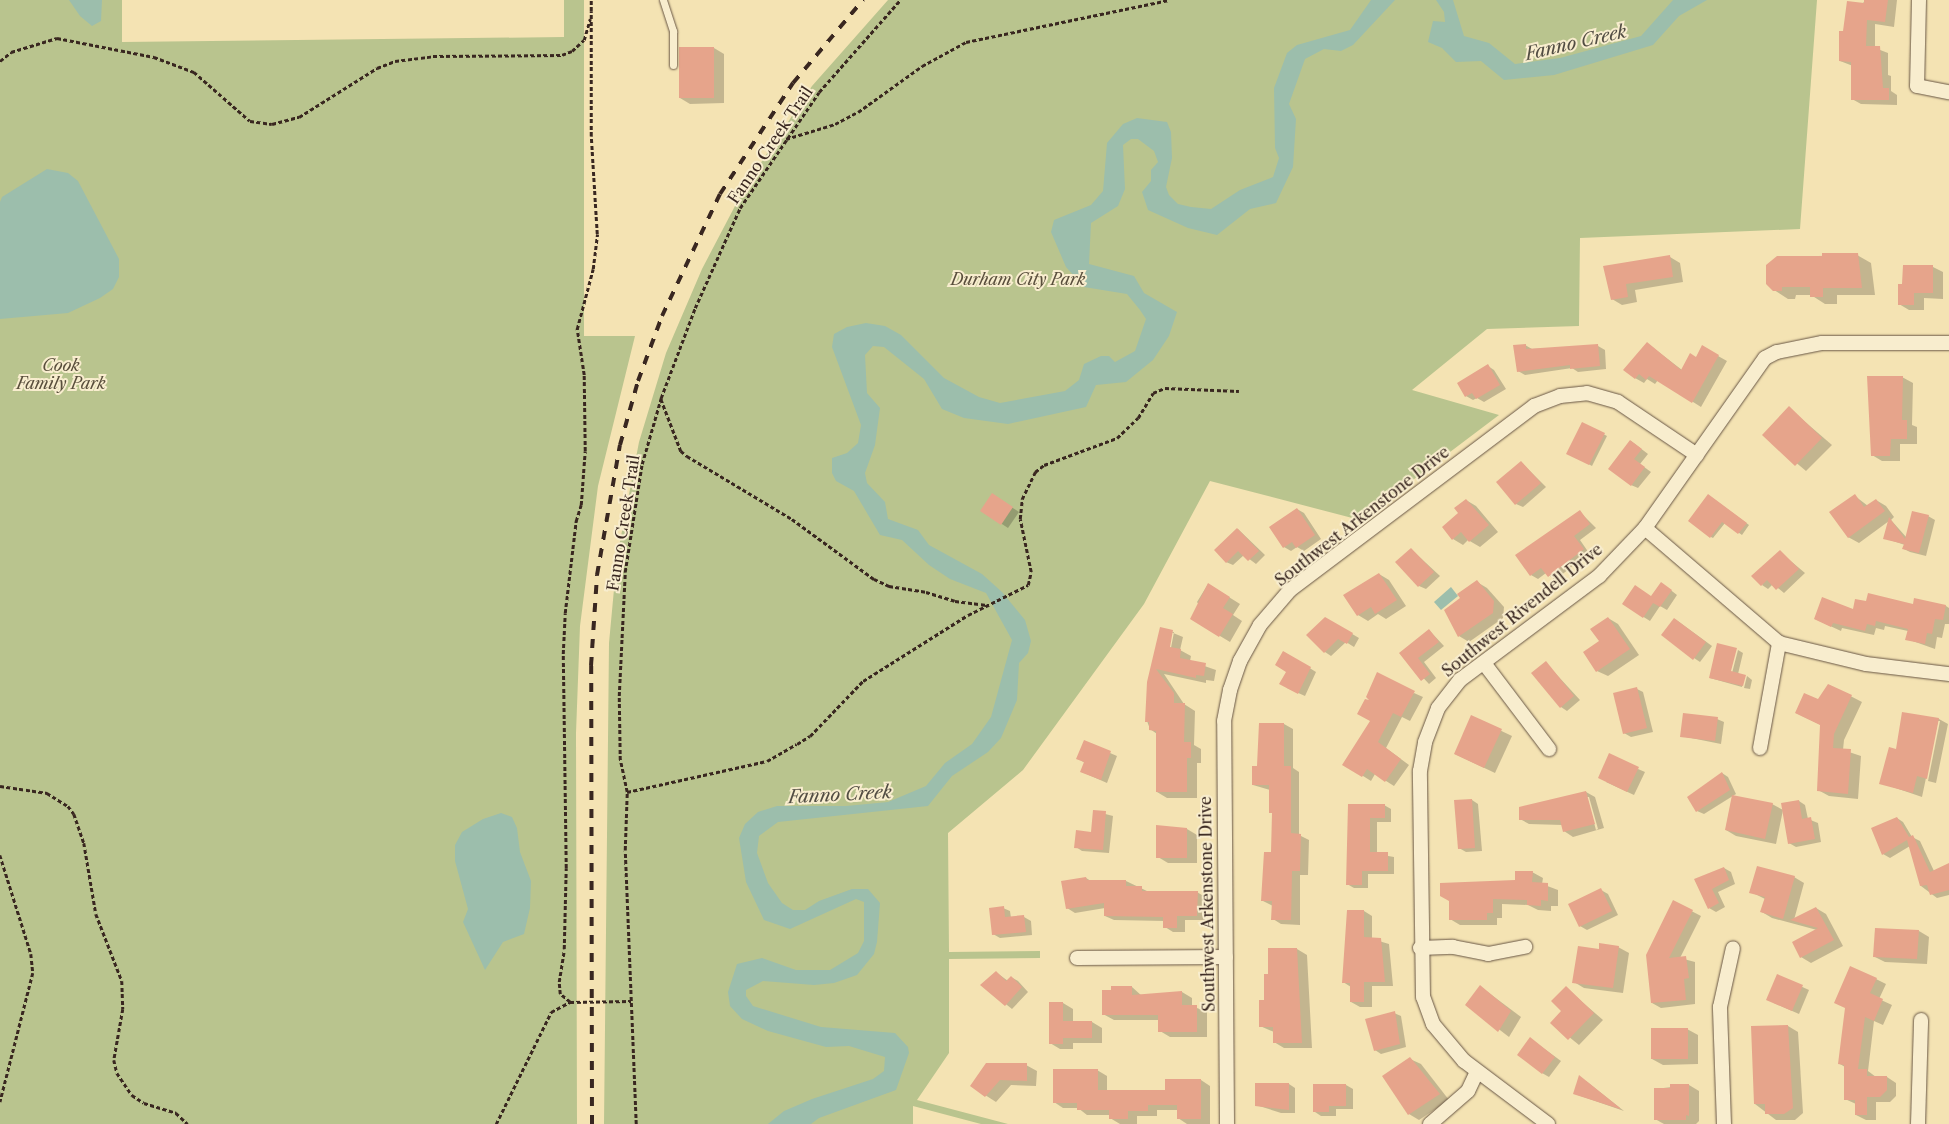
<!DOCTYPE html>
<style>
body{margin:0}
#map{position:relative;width:1949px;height:1124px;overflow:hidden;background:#f4e3b3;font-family:"Libre Caslon Text",serif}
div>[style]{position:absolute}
.green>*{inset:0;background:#b9c48e}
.water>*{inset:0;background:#9cbeac}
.shadow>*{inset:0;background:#0003}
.building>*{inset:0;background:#e6a48b}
.path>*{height:2.5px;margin-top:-1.25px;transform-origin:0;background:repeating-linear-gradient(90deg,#392720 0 4px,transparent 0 6.5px)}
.roads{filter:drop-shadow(0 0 1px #685645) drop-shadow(0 0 1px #685645)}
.service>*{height:7px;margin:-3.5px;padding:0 3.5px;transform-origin:3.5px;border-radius:3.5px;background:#f8edce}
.minor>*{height:14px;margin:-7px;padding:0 7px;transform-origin:7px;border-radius:7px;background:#f8edce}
.rail>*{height:4px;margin-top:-2px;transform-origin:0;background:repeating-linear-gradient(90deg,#392720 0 9px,transparent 0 18px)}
span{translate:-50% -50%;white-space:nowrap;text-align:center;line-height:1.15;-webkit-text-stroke:4px #f8edce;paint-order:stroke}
.street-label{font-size:16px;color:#392720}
.park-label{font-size:16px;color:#594e3c;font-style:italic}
.water-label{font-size:18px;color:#524d43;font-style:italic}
</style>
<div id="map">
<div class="green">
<div style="clip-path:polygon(0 0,122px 0,122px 42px,564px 37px,564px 0,584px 0,584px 336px,635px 336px,598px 486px,580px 626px,576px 733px,577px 1124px,0 1124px)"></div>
<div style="clip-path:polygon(888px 0,1817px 0,1800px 229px,1580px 238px,1579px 326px,1487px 329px,1412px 390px,1499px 415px,1360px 520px,1210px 481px,1144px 604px,1023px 770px,948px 833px,949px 952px,1040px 951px,1040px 958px,949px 959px,949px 1053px,917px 1100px,1008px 1124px,981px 1124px,913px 1106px,913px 1124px,604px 1124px,609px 643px,617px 557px,639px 442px,666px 353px,702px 269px,746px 185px,812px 86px)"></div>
</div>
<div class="water">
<div style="clip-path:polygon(69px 0,102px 0,101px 21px,92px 26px,80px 16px)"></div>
<div style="clip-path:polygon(1371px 0,1395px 0,1353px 45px,1341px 51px,1324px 49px,1305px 59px,1289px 104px,1296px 119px,1293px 167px,1276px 203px,1250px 209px,1217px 235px,1188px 228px,1148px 210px,1142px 192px,1151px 181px,1151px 170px,1158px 162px,1154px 151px,1138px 139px,1131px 139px,1123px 145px,1125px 189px,1118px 206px,1091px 223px,1089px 264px,1134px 276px,1144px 293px,1177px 312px,1169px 336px,1153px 360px,1126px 382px,1096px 385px,1086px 407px,1008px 424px,964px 418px,942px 409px,924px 379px,884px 347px,873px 346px,865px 355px,867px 393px,880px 408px,875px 445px,865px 473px,867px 483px,885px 502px,888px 519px,918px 530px,929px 545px,982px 574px,1002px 592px,1025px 620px,1031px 641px,1028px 653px,1019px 663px,1017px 700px,1001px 738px,988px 752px,952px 776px,928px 806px,778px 822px,759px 836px,757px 853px,768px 883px,782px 903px,793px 910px,805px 910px,819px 901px,852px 889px,868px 889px,880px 903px,877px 942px,874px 954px,857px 975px,834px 983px,814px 985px,763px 981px,746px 990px,746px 996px,753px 1006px,821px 1027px,895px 1033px,908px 1047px,909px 1053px,896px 1090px,819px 1118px,811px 1124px,768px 1124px,784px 1111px,812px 1099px,873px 1079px,884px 1071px,885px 1057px,849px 1046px,826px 1047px,768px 1031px,742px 1019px,730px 1006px,728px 992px,737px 964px,762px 958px,796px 970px,830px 970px,858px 953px,864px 941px,864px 902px,856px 899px,790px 929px,764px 920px,746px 882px,739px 838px,745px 824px,758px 812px,777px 806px,846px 806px,888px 802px,926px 786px,945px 763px,972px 744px,991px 717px,1012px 640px,986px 593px,950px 579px,929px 565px,902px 540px,880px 535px,854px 491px,836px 481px,832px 473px,832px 458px,847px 453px,858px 443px,861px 425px,832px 347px,834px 334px,847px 327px,866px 323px,885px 326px,901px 335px,944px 378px,979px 397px,1000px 403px,1065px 391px,1079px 380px,1084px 364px,1101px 356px,1109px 356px,1115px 362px,1135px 351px,1146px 319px,1140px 310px,1127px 294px,1084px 287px,1066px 267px,1051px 232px,1054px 220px,1091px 205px,1103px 191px,1107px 143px,1123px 124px,1137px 118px,1167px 122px,1171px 132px,1172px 158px,1166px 187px,1169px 195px,1178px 204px,1191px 207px,1211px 209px,1240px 190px,1273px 177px,1279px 158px,1275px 148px,1274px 88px,1287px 53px,1297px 45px,1350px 30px)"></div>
<div style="clip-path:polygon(1436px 0,1453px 0,1464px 36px,1489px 43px,1515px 64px,1560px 58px,1641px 36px,1673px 0,1707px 0,1679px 16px,1653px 45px,1554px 75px,1504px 80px,1481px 61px,1456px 62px,1442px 48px,1428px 42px,1433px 21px,1445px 22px,1444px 12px)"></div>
<div style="clip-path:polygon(47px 169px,68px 173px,78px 181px,119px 259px,119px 277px,113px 289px,100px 298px,68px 313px,0 319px,0 202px,2px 197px)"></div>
<div style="clip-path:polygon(1451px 587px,1458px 596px,1441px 610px,1434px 602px)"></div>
<div style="clip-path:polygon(501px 813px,512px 817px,517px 828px,520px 852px,531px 881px,530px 908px,524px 934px,503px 942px,485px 970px,463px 922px,468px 909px,455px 861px,455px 845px,462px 832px,483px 819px)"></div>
</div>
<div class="shadow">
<div style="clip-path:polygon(1865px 0,1897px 0,1894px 27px,1875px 24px,1875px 48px,1888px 53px,1888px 75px,1891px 76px,1891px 91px,1897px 95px,1897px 105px,1861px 104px,1852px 99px,1853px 66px,1840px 61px,1845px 32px)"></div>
<div style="clip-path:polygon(714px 48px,724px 54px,724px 103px,690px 104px,680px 98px)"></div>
<div style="clip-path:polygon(1857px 255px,1871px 263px,1875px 295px,1837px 295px,1837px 304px,1825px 304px,1811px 295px,1796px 295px,1795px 299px,1788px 299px,1774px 290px,1777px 257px)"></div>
<div style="clip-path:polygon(1670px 257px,1680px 263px,1683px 282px,1635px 290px,1637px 302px,1622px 305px,1612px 299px,1605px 267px)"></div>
<div style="clip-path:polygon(1933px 267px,1943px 272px,1943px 299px,1924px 298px,1924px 310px,1909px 310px,1899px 304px,1904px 286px)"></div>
<div style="clip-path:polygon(1647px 343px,1682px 370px,1696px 358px,1702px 347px,1727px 361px,1701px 407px,1658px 380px,1655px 384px,1647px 379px,1644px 383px,1635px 378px)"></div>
<div style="clip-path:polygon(1525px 345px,1532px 349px,1598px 346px,1605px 350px,1606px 369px,1578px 372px,1572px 368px,1525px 375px,1518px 371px)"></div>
<div style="clip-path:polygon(1488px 366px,1494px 370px,1506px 389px,1484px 402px,1477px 398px,1473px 400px,1466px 396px)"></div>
<div style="clip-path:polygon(1902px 377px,1913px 383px,1912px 425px,1917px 427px,1917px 444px,1900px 444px,1900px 461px,1882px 461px,1872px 455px)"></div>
<div style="clip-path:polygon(1789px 408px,1832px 445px,1806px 471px,1763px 435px)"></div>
<div style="clip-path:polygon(1582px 423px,1607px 436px,1592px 466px,1568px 453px)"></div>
<div style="clip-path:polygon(1631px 441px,1648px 454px,1640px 464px,1651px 472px,1638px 488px,1631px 485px)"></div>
<div style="clip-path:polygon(1521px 462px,1546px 487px,1523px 507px,1516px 504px)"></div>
<div style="clip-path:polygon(1855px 496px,1868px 506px,1876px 500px,1886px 506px,1894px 517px,1891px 520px,1907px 538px,1928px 516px,1935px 520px,1926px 556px,1910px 552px,1904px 549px,1905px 545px,1884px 538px,1889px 521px,1859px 543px,1848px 537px)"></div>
<div style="clip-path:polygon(1711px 497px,1749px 525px,1742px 535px,1725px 523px,1713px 538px,1711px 537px)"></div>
<div style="clip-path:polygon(999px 499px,1019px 512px,1008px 528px,982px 511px)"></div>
<div style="clip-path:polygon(1466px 500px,1476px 506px,1498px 532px,1480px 547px,1468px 540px,1463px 545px,1453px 539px)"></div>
<div style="clip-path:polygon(1297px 509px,1304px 513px,1321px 539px,1304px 551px,1297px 547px,1291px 551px,1284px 547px)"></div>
<div style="clip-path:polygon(1580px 512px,1596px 528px,1580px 540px,1589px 553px,1555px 580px,1546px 573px,1538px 579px,1531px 575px)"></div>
<div style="clip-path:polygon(1238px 529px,1265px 555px,1256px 564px,1244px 555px,1233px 565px,1226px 562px)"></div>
<div style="clip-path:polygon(1411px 549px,1440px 576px,1426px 589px,1419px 586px)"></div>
<div style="clip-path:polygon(1780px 552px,1805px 573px,1784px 593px,1773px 584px,1768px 589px,1762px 585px)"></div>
<div style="clip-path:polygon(1379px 574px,1389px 580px,1406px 606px,1386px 619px,1378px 614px,1368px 621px,1358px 615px)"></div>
<div style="clip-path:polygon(1477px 582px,1487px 588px,1504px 607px,1503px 618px,1469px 642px,1459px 636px,1462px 598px)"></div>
<div style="clip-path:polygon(1208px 584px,1240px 604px,1233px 615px,1242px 621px,1230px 642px,1220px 636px,1197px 602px)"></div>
<div style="clip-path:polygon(1668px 588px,1677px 595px,1667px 610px,1660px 606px,1650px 621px,1623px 604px,1652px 597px)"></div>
<div style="clip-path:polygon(1867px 603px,1946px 606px,1949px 608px,1949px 624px,1945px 624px,1942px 638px,1937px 637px,1935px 649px,1907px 639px,1908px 631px,1885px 626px,1884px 630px,1876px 628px,1874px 635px,1842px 628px,1841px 631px,1815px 619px,1854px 611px)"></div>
<div style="clip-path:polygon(1325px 618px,1359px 638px,1354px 647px,1346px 642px,1331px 656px,1325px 652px)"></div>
<div style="clip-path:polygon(1608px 618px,1618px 624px,1639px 655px,1608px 676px,1597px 671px,1601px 642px)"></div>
<div style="clip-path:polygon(1675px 619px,1712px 646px,1700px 662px,1694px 658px)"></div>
<div style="clip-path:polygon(evenodd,1161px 628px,1183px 637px,1180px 650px,1191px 656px,1190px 661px,1216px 670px,1214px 681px,1206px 680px,1206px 683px,1164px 674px,1184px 704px,1195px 711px,1194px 745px,1201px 749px,1201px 763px,1197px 763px,1197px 798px,1167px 798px,1157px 792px,1157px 734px,1150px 729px,1147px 721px,1161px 628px,1172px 632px,1174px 632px,1170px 653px,1167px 653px,1172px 632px)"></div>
<div style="clip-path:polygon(1429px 630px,1444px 646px,1424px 662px,1436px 678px,1429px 684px,1400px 653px)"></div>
<div style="clip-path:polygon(1738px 650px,1743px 653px,1738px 674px,1744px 676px,1742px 687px,1710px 678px,1731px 677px)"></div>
<div style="clip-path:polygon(1284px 652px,1316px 672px,1305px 696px,1287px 688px,1288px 671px)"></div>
<div style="clip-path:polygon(1546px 663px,1580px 700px,1567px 711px,1561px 707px)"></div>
<div style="clip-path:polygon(1747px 676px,1752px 680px,1750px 689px,1744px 688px)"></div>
<div style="clip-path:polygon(1829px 685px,1862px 702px,1844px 740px,1843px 750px,1861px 756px,1858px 799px,1829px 796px,1818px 790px,1821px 725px,1796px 713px,1819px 701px)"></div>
<div style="clip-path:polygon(1637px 689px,1643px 692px,1653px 732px,1631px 737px,1624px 733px)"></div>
<div style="clip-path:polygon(1414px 693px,1423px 697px,1410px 721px,1402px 717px,1386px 748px,1409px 765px,1394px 786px,1375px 774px,1371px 781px,1344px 764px,1372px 720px)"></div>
<div style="clip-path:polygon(1903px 714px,1939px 719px,1948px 724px,1936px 783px,1928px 781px,1940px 721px,1938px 721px,1922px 797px,1881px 783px,1897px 751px)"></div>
<div style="clip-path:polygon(1472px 717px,1512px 736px,1495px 773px,1455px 754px)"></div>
<div style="clip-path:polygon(1717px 719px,1724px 722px,1721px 744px,1681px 736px)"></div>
<div style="clip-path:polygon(1260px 724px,1284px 724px,1293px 729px,1293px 768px,1299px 772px,1299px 835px,1309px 840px,1308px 875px,1300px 875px,1300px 925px,1281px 924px,1273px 919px,1273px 906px,1263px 901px,1272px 853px,1273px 814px,1270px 790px,1253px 785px,1258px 767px)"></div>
<div style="clip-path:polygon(1110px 753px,1117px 756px,1107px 783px,1082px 772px,1085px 763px,1077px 758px)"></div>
<div style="clip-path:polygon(1638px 769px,1645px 772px,1634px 795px,1606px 782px)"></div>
<div style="clip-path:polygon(1722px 773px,1728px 777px,1736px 794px,1704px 814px,1697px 811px)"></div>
<div style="clip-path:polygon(evenodd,1586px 792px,1595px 797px,1604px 828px,1573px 837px,1564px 831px,1562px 825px,1529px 824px,1520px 819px,1586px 792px,1587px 797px,1589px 797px,1598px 829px,1596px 830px,1587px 797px)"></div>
<div style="clip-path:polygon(1472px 800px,1478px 804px,1482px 851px,1466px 852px,1459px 848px)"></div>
<div style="clip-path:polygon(1799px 801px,1805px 805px,1808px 819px,1818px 823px,1821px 842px,1796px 847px,1789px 843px)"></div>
<div style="clip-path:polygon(1772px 804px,1783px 810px,1776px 844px,1736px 836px,1726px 830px)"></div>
<div style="clip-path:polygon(1350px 805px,1384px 805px,1391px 809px,1391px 822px,1377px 822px,1377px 854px,1394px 857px,1394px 874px,1368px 874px,1368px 888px,1354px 888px,1347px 884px)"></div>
<div style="clip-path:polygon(1094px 811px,1113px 816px,1109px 853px,1082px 851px,1076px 847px,1092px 833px)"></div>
<div style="clip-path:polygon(1897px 818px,1903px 822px,1912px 837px,1920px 841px,1934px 871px,1949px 865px,1949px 895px,1937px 898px,1921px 886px,1910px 846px,1890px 858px,1883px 854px,1872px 829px)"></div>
<div style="clip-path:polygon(1158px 826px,1187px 829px,1197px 835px,1197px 863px,1168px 863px,1158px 857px)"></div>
<div style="clip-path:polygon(1724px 868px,1731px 872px,1735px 884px,1718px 892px,1725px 907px,1716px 912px,1709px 908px,1695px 880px)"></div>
<div style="clip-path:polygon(1532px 872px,1543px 878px,1542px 884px,1558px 890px,1558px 906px,1551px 906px,1551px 911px,1538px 910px,1528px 905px,1502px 904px,1502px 918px,1497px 918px,1497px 925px,1460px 925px,1450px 919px)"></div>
<div style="clip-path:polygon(1794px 877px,1804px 883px,1794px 920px,1816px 908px,1826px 914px,1843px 946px,1811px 963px,1801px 957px,1793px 943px,1817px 930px,1772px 918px,1762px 912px,1765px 899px,1751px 892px)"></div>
<div style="clip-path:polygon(1086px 878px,1091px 881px,1126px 881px,1149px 892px,1197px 892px,1205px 897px,1205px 920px,1185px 920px,1185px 932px,1173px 932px,1165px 927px,1165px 921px,1114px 920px,1105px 916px,1105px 908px,1075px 913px,1067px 908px)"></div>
<div style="clip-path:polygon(1601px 890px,1608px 894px,1618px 915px,1587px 930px,1580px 926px)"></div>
<div style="clip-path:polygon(1674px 902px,1701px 916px,1680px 958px,1695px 962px,1695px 1004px,1661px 1008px,1652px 1003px)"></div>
<div style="clip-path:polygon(1003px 908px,1010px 911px,1011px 918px,1024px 917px,1031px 921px,1032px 935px,1000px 938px,993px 934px)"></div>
<div style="clip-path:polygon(1364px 911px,1372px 916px,1372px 939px,1389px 944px,1393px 986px,1372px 986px,1372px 1007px,1360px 1007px,1351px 1002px,1351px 987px,1343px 982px)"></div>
<div style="clip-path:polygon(1919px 931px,1929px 937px,1927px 964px,1885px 962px,1875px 957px)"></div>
<div style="clip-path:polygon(1618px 947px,1629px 953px,1623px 993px,1584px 988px,1574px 982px,1600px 950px)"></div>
<div style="clip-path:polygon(1297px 949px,1307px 955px,1312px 1048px,1284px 1048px,1274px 1042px,1274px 1032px,1260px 1026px,1270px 976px)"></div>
<div style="clip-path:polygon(996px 972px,1008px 981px,1011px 977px,1018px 981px,1028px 992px,1012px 1009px,982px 985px)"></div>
<div style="clip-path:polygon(1778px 976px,1809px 990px,1799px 1014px,1774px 1003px)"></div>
<div style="clip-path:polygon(1876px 979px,1886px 984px,1879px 999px,1892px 1005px,1883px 1025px,1874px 1021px,1868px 1071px,1876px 1077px,1887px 1077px,1896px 1083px,1896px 1096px,1890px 1102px,1876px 1102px,1876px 1120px,1866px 1120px,1856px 1115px,1856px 1104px,1845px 1099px,1845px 1067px,1840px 1064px,1846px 1008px)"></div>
<div style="clip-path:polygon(1132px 987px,1142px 996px,1182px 992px,1192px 998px,1192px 1006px,1207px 1012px,1207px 1037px,1170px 1037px,1160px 1031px,1160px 1020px,1114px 1020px,1103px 1014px,1112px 991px)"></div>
<div style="clip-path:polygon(1481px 987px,1521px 1017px,1509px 1037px,1466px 1004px)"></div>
<div style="clip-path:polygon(1566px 988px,1603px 1020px,1579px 1045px,1552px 1023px,1563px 1011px)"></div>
<div style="clip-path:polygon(1050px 1003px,1063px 1003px,1073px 1009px,1073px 1022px,1092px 1022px,1102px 1028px,1102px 1043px,1073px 1043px,1073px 1049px,1060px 1049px,1050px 1043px)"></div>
<div style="clip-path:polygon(1394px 1013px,1401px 1016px,1406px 1047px,1381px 1054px,1375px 1050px)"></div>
<div style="clip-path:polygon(1788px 1026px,1798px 1032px,1803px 1113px,1795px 1120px,1776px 1120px,1755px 1104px,1753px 1027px)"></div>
<div style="clip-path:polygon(1687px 1029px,1698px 1035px,1698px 1064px,1663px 1065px,1652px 1059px)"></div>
<div style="clip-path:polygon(1531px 1039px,1561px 1061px,1549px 1077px,1542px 1073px)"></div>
<div style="clip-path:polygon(1410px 1059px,1421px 1064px,1449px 1100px,1419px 1120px,1409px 1114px)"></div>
<div style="clip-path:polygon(1026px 1065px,1037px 1071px,1036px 1086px,1011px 1085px,996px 1102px,971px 1086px)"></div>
<div style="clip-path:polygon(1097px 1070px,1107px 1076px,1107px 1091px,1167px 1091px,1201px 1080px,1210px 1086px,1210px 1124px,1187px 1124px,1178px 1118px,1178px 1110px,1157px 1110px,1157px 1116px,1137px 1116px,1137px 1124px,1120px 1124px,1110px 1118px,1110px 1115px,1087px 1115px,1078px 1108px,1063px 1108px,1054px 1102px)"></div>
<div style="clip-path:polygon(1586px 1081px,1624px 1111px,1575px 1094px)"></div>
<div style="clip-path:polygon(1289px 1084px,1295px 1088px,1295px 1113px,1281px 1113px,1256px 1105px)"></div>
<div style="clip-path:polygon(1314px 1085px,1346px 1085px,1353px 1089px,1353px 1109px,1336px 1109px,1336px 1116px,1321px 1116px,1315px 1112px)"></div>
<div style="clip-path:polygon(1689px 1085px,1699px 1091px,1699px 1121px,1696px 1124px,1664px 1124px,1655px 1119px,1655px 1089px)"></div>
</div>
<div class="building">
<div style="clip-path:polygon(1864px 0,1888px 0,1885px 22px,1867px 20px,1866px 46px,1880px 46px,1883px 88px,1889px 88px,1889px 100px,1851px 100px,1851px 62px,1839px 61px,1839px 31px,1843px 31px,1847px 1px,1864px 3px)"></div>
<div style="clip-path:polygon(679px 47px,714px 47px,714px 98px,679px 98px)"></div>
<div style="clip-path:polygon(1822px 253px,1858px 253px,1862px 288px,1823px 288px,1823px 297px,1810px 297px,1810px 287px,1782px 287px,1782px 291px,1773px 291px,1766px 284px,1766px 265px,1777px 256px,1822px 256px)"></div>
<div style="clip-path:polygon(1670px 255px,1673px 277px,1626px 284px,1628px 297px,1611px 300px,1603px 266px)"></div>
<div style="clip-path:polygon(1903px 265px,1933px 265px,1933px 293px,1914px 293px,1914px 305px,1898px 305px,1898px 284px,1902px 284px)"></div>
<div style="clip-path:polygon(1647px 342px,1681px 370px,1690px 353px,1696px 357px,1702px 345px,1719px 355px,1692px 403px,1649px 376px,1646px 380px,1639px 374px,1635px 379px,1623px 370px)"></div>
<div style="clip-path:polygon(1526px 344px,1526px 349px,1598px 344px,1600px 366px,1570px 369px,1570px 365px,1517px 372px,1513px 345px)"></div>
<div style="clip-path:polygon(1488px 364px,1500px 385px,1476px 399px,1472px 393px,1465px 397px,1457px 383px)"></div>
<div style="clip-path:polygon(1867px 376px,1903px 376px,1902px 420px,1907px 420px,1907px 439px,1891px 439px,1890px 456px,1871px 456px)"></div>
<div style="clip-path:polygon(1789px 406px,1822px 438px,1795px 466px,1762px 435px)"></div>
<div style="clip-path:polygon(1582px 422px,1605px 433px,1589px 465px,1566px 454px)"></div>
<div style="clip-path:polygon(1630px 440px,1642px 449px,1634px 459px,1645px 467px,1631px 486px,1608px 469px)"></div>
<div style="clip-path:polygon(1521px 461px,1541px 483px,1515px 505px,1496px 482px)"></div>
<div style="clip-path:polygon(992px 493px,1013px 507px,1001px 525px,980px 511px)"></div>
<div style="clip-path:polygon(1708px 494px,1747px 523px,1738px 534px,1722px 522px,1710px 538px,1688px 521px)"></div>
<div style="clip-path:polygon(1855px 494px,1864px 507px,1876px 499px,1885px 511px,1848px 538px,1829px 512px)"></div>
<div style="clip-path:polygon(1466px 499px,1489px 525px,1469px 542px,1461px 532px,1452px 540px,1442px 527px,1458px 513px,1454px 508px)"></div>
<div style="clip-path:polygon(1297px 508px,1315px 535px,1296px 548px,1292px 542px,1283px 548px,1269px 527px)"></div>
<div style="clip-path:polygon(1580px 510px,1590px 524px,1574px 536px,1584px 549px,1548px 577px,1541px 568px,1530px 576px,1515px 555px)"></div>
<div style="clip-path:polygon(1912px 511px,1929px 515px,1919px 553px,1902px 549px,1904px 544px,1883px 539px,1889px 517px,1905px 539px)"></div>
<div style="clip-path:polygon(1237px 528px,1259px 551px,1248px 561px,1238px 551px,1226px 563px,1214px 550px)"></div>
<div style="clip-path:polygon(1411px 548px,1434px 572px,1418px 587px,1395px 562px)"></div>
<div style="clip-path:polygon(1780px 550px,1799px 569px,1776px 590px,1767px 580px,1761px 586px,1751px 576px)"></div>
<div style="clip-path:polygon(1379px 573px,1397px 600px,1375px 614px,1371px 607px,1357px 616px,1343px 595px)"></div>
<div style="clip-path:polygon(1477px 580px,1494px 601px,1493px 613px,1458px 637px,1444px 610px,1460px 598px,1457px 594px)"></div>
<div style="clip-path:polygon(1661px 582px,1672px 590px,1660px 607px,1653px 603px,1643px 618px,1622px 604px,1635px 585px,1651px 596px)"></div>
<div style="clip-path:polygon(1208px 583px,1230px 597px,1223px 608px,1233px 614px,1219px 637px,1190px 619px)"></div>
<div style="clip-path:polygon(1868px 593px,1913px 604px,1914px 598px,1946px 605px,1943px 620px,1935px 619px,1932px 634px,1927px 633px,1925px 644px,1905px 640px,1908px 629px,1876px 621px,1875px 626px,1867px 624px,1865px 631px,1833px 623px,1831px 627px,1814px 619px,1822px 597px,1853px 609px,1855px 599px,1866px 601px)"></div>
<div style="clip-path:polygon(1325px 617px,1353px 633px,1347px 644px,1338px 639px,1324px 653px,1306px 635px)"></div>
<div style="clip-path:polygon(1608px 617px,1630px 649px,1596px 672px,1583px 652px,1599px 641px,1590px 629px)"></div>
<div style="clip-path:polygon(1674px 618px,1706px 642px,1693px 660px,1661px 635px)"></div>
<div style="clip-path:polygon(1160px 627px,1173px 630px,1170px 647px,1181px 649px,1180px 658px,1206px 663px,1204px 676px,1196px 675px,1196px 678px,1156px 669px,1174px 693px,1174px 703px,1185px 703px,1184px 742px,1191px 742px,1191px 758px,1187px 758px,1187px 792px,1156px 792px,1156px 731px,1149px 730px,1149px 722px,1145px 722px,1147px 682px)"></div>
<div style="clip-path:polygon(1429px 629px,1439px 642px,1418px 658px,1430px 674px,1421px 681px,1399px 653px)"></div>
<div style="clip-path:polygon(1717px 643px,1737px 648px,1731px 671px,1746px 675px,1743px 686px,1709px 678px)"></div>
<div style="clip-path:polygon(1283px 651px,1311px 667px,1298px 694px,1279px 684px,1286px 672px,1275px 665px)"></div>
<div style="clip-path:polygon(1546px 661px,1574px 696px,1560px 708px,1531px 673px)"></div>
<div style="clip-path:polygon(1377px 672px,1415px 691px,1401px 717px,1393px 713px,1378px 742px,1401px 759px,1385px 782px,1367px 769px,1362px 777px,1342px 765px,1370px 721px,1357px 714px,1365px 699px,1369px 700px,1366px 697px)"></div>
<div style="clip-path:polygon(1828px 684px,1852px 695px,1834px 734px,1833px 748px,1851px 749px,1848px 794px,1817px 791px,1820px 725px,1795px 713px,1804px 693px,1818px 699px)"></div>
<div style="clip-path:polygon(1637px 687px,1647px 728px,1623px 734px,1613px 693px)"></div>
<div style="clip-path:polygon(1902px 712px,1939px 718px,1927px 779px,1917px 776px,1913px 793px,1879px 784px,1889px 747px,1896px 749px)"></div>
<div style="clip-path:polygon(1683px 713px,1718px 717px,1715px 741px,1680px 737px)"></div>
<div style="clip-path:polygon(1471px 715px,1502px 729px,1484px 768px,1454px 754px)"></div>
<div style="clip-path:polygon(1259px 723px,1284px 723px,1284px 766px,1291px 766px,1291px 833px,1301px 834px,1300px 871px,1292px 871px,1291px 920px,1271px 920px,1272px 901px,1261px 901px,1264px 852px,1271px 852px,1272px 813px,1269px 813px,1269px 785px,1252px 785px,1252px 766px,1257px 766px)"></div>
<div style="clip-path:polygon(1084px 740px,1111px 751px,1101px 780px,1080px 772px,1084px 762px,1076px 759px)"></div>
<div style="clip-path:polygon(1609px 753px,1639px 767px,1627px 792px,1598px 778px)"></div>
<div style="clip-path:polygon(1722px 772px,1730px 790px,1696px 812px,1687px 797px)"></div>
<div style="clip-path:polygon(1586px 791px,1595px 824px,1563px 832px,1560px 820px,1519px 820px,1519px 807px)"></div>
<div style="clip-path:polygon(1732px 795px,1773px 803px,1765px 839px,1725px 830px)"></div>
<div style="clip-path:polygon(1472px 799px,1475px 848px,1458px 849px,1454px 800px)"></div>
<div style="clip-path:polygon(1799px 800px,1802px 819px,1811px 817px,1815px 839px,1788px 844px,1781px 803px)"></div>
<div style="clip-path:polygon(1348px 804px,1385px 804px,1385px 818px,1370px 818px,1370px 852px,1388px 852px,1388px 871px,1362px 871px,1362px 885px,1346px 885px)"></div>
<div style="clip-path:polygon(1093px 810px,1106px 811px,1103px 850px,1074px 848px,1076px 830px,1091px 832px)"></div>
<div style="clip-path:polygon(1897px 817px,1909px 837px,1913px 835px,1930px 872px,1949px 863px,1949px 890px,1930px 895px,1927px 885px,1920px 886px,1907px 840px,1882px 855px,1871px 828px)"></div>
<div style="clip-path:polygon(1156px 825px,1187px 828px,1187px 858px,1156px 858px)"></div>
<div style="clip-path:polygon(1757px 866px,1795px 876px,1783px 919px,1760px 912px,1765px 897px,1749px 893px)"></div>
<div style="clip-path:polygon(1724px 867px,1729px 880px,1712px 889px,1719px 903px,1708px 909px,1694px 879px)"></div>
<div style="clip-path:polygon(1515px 871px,1533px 871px,1532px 882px,1548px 883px,1548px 901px,1541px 900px,1541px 906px,1527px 905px,1527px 900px,1493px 899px,1493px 913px,1487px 913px,1487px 920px,1449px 920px,1449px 901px,1440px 896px,1440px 883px,1515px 880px)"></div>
<div style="clip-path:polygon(1086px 877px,1087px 880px,1126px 880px,1126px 886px,1142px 886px,1142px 891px,1198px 891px,1197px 916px,1177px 916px,1177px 928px,1163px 928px,1163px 917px,1104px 916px,1104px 903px,1066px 909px,1061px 881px)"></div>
<div style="clip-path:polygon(1601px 888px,1612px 911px,1579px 927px,1568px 904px)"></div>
<div style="clip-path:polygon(1673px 900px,1693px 910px,1669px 958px,1686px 956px,1689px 978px,1684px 979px,1686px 1000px,1651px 1003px,1646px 955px)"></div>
<div style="clip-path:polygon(1004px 906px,1005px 917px,1024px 915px,1026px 932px,992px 935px,989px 908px)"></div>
<div style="clip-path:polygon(1816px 907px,1834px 940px,1800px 958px,1792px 942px,1818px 928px,1790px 920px)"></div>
<div style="clip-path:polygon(1347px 910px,1364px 910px,1364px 937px,1381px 938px,1385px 982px,1364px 982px,1364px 1002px,1350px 1002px,1350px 983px,1342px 983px)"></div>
<div style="clip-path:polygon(1875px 928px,1919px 930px,1917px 959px,1873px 957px)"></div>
<div style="clip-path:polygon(1599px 943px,1619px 946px,1613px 988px,1572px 983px,1578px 946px,1599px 949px)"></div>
<div style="clip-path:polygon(1268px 948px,1297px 948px,1302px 1043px,1273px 1043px,1273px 1027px,1259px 1027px,1259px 1000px,1264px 1000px,1264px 974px,1268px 974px)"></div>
<div style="clip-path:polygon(1850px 966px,1877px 978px,1870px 993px,1883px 999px,1874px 1021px,1865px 1017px,1858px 1069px,1867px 1069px,1867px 1076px,1887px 1076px,1887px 1090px,1880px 1097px,1867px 1097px,1867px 1115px,1855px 1115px,1855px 1100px,1844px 1100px,1844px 1065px,1838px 1064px,1845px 1008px,1834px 1003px)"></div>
<div style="clip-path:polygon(996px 971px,1006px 981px,1011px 976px,1022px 987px,1005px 1006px,980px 985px)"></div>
<div style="clip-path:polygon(1777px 974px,1803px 985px,1792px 1011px,1766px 1000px)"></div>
<div style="clip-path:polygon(1480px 985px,1511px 1011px,1498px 1032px,1465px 1005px)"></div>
<div style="clip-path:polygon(1111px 986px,1132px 986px,1132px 995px,1182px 991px,1182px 1005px,1197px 1005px,1197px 1032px,1158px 1032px,1158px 1015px,1102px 1015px,1102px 990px,1111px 990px)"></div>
<div style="clip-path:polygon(1566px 986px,1594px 1013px,1568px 1040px,1550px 1023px,1561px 1011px,1551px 1001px)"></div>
<div style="clip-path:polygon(1049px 1002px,1063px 1002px,1063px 1021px,1092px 1021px,1092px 1038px,1063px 1038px,1063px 1044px,1049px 1044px)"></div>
<div style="clip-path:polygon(1395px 1011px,1400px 1044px,1374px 1051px,1365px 1019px)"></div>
<div style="clip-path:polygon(1788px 1025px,1793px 1108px,1784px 1114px,1765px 1114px,1765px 1104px,1754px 1104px,1751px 1026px)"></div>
<div style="clip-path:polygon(1651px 1028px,1688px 1028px,1688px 1059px,1651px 1059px)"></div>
<div style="clip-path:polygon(1530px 1037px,1555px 1057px,1542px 1074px,1517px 1055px)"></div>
<div style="clip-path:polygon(1410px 1057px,1440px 1094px,1408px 1115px,1382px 1076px)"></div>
<div style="clip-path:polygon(986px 1063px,1027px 1063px,1027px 1081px,1000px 1080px,985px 1097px,970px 1086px)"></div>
<div style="clip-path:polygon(1053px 1069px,1098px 1069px,1098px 1090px,1165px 1090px,1165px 1079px,1201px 1079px,1201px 1119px,1177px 1119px,1177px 1105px,1148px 1105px,1148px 1111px,1128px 1111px,1128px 1119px,1109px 1119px,1109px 1110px,1077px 1110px,1077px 1103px,1053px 1103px)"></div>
<div style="clip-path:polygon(1579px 1075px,1620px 1108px,1620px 1109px,1573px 1094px)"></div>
<div style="clip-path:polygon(1255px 1083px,1289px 1083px,1289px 1110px,1255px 1106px)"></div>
<div style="clip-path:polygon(1313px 1084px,1346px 1084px,1346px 1106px,1329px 1106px,1329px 1112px,1313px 1112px)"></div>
<div style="clip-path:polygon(1670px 1084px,1689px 1084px,1689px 1116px,1686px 1115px,1686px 1120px,1654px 1120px,1654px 1088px,1670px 1088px)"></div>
</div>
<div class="path">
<div style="left:591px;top:11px;width:11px;rotate:-90deg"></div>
<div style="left:0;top:61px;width:14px;rotate:-39deg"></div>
<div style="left:11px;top:52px;width:48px;rotate:-16.9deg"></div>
<div style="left:57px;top:38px;width:99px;rotate:11.1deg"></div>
<div style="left:154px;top:57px;width:43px;rotate:20.6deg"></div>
<div style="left:194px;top:72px;width:74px;rotate:41.2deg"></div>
<div style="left:250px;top:121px;width:22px;rotate:8deg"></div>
<div style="left:272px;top:124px;width:28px;rotate:-15deg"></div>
<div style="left:299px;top:117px;width:92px;rotate:-32.1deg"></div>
<div style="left:377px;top:68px;width:19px;rotate:-21deg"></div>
<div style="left:395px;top:61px;width:38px;rotate:-7deg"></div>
<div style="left:433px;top:56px;width:129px;rotate:-0.4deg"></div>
<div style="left:562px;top:55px;width:11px;rotate:-22deg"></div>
<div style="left:572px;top:51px;width:16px;rotate:-43deg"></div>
<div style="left:584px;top:40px;width:22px;rotate:-74deg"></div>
<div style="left:786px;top:139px;width:51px;rotate:-17deg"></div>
<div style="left:835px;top:124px;width:26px;rotate:-28deg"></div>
<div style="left:858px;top:112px;width:79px;rotate:-35.7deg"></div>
<div style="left:922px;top:66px;width:50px;rotate:-28.6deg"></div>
<div style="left:966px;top:42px;width:207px;rotate:-11.7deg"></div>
<div style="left:661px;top:399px;width:56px;rotate:69deg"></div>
<div style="left:681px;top:451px;width:8px;rotate:40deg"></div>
<div style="left:687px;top:456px;width:122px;rotate:31deg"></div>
<div style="left:792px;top:519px;width:102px;rotate:36.2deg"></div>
<div style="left:874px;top:579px;width:17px;rotate:25deg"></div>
<div style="left:889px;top:586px;width:37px;rotate:9deg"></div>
<div style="left:926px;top:592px;width:30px;rotate:17deg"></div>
<div style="left:955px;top:601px;width:34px;rotate:7deg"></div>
<div style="left:0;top:786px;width:48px;rotate:8.5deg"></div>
<div style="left:47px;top:793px;width:25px;rotate:32deg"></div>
<div style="left:68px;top:806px;width:10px;rotate:53deg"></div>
<div style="left:74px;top:814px;width:31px;rotate:71deg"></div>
<div style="left:84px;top:843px;width:72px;rotate:80.4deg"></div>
<div style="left:96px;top:914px;width:72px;rotate:68.8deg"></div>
<div style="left:122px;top:981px;width:28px;rotate:88deg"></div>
<div style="left:123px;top:1009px;width:52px;rotate:100deg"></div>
<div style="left:114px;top:1060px;width:13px;rotate:77deg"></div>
<div style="left:117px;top:1073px;width:27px;rotate:56deg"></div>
<div style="left:132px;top:1095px;width:14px;rotate:34deg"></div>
<div style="left:144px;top:1103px;width:34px;rotate:17deg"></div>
<div style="left:176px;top:1113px;width:16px;rotate:43deg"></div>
<div style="left:627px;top:792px;width:143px;rotate:-12.5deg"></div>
<div style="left:767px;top:761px;width:34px;rotate:-30deg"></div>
<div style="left:797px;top:744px;width:15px;rotate:-32deg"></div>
<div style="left:810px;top:736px;width:76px;rotate:-46.1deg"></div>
<div style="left:863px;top:681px;width:124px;rotate:-32.2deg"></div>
<div style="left:968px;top:615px;width:67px;rotate:-26.6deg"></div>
<div style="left:1028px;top:585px;width:13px;rotate:-77deg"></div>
<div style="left:1031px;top:572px;width:54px;rotate:-101.7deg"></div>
<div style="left:1020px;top:519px;width:20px;rotate:-84deg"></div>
<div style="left:1022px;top:499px;width:30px;rotate:-64deg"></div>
<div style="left:1035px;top:472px;width:11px;rotate:-38deg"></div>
<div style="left:1044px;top:465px;width:78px;rotate:-20.3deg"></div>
<div style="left:1117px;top:438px;width:29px;rotate:-44deg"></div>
<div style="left:1138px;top:418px;width:29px;rotate:-59deg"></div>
<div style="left:1153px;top:393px;width:13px;rotate:-23deg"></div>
<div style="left:1165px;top:388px;width:74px;rotate:2.3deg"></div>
<div style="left:0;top:855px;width:104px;rotate:72.6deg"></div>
<div style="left:31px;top:954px;width:19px;rotate:84deg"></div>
<div style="left:33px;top:973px;width:133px;rotate:104.3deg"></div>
<div style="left:570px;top:1002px;width:13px;rotate:-141deg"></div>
<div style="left:560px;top:994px;width:12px;rotate:-95deg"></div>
<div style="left:559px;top:982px;width:33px;rotate:-81deg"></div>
<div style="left:564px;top:949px;width:81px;rotate:-88.6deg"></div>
<div style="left:566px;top:868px;width:214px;rotate:-90.8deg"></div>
<div style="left:563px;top:654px;width:41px;rotate:-87.2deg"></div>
<div style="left:565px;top:613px;width:93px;rotate:-83.2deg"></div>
<div style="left:576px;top:521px;width:17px;rotate:-73deg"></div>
<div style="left:581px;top:505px;width:54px;rotate:-85.8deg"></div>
<div style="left:585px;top:451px;width:76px;rotate:-90.8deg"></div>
<div style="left:584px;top:375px;width:47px;rotate:-98.7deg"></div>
<div style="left:577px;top:329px;width:62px;rotate:-75.1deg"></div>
<div style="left:593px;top:269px;width:35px;rotate:-83deg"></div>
<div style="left:597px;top:234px;width:98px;rotate:-93.5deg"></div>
<div style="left:591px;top:136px;width:125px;rotate:-90deg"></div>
<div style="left:496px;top:1124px;width:125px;rotate:-63.8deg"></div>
<div style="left:551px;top:1012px;width:21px;rotate:-28deg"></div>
<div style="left:570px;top:1002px;width:61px;rotate:-0.9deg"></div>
<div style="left:636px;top:1124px;width:274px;rotate:-92.3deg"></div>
<div style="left:625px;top:850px;width:58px;rotate:-88deg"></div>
<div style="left:627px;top:792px;width:33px;rotate:-102deg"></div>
<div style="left:620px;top:760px;width:64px;rotate:-90.9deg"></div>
<div style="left:619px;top:696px;width:124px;rotate:-87.2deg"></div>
<div style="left:625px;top:572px;width:109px;rotate:-81.1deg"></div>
<div style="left:642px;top:464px;width:69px;rotate:-73.9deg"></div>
<div style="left:661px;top:398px;width:96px;rotate:-69.3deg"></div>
<div style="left:695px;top:308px;width:110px;rotate:-65.8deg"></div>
<div style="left:740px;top:208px;width:140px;rotate:-55.7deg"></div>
<div style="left:819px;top:92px;width:123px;rotate:-48.6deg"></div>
</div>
<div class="roads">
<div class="service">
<div style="left:663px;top:0;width:33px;rotate:72deg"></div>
<div style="left:673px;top:31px;width:34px;rotate:90deg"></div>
</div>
<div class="minor">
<div style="left:1919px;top:0;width:86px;rotate:91.3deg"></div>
<div style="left:1917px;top:86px;width:33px;rotate:11deg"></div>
<div style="left:1645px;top:528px;width:177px;rotate:40.6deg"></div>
<div style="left:1779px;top:643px;width:89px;rotate:13.6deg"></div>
<div style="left:1866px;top:664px;width:84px;rotate:6.9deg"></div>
<div style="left:1484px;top:663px;width:108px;rotate:52.9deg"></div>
<div style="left:1760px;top:748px;width:107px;rotate:-79.7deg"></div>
<div style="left:1420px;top:948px;width:33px;rotate:-2deg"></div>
<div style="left:1453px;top:947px;width:36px;rotate:11deg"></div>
<div style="left:1488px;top:954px;width:38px;rotate:-11deg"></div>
<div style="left:1077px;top:958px;width:149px;rotate:-0.4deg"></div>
<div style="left:1227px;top:1124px;width:403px;rotate:-90.4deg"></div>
<div style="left:1224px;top:721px;width:32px;rotate:-79deg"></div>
<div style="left:1230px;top:690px;width:31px;rotate:-71deg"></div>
<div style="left:1240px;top:661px;width:41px;rotate:-60.9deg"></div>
<div style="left:1260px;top:625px;width:46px;rotate:-49.4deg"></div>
<div style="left:1290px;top:590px;width:306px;rotate:-37deg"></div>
<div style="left:1534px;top:406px;width:28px;rotate:-21deg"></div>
<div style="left:1560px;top:396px;width:27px;rotate:-6deg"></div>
<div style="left:1587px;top:393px;width:32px;rotate:16deg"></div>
<div style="left:1618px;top:402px;width:95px;rotate:33.9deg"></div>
<div style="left:1430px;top:1124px;width:50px;rotate:-41deg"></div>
<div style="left:1468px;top:1091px;width:21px;rotate:-65deg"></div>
<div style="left:1548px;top:1124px;width:105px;rotate:-143.1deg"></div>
<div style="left:1464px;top:1061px;width:48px;rotate:-130deg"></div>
<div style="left:1433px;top:1024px;width:29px;rotate:-110deg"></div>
<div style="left:1423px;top:997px;width:226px;rotate:-90.8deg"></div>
<div style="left:1420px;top:771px;width:29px;rotate:-80deg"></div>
<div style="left:1425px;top:742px;width:36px;rotate:-69deg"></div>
<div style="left:1438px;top:708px;width:36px;rotate:-52deg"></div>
<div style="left:1460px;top:680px;width:174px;rotate:-36.8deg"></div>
<div style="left:1599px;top:576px;width:66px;rotate:-46.2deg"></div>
<div style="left:1645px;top:528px;width:208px;rotate:-54.8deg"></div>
<div style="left:1765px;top:358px;width:13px;rotate:-27deg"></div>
<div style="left:1777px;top:352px;width:46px;rotate:-11.3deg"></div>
<div style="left:1822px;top:343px;width:127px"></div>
<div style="left:1724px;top:1124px;width:117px;rotate:-92deg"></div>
<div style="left:1720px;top:1007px;width:60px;rotate:-77.6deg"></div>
<div style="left:1918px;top:1124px;width:104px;rotate:-88.3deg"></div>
</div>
</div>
<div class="rail">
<div style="left:592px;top:1124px;width:458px;rotate:-90.1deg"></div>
<div style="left:591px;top:666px;width:91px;rotate:-86.2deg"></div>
<div style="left:597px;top:575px;width:132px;rotate:-80deg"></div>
<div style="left:620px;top:445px;width:66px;rotate:-74.3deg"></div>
<div style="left:638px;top:381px;width:69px;rotate:-69.7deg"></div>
<div style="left:662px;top:316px;width:135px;rotate:-64.6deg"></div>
<div style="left:720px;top:194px;width:133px;rotate:-56.7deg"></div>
<div style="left:793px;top:83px;width:109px;rotate:-49.9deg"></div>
</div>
<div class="street-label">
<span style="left:770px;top:145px;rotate:-56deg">Fanno Creek Trail</span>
<span style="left:1362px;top:516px;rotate:-38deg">Southwest Arkenstone Drive</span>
<span style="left:623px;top:523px;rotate:-81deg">Fanno Creek Trail</span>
<span style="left:1522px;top:610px;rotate:-39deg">Southwest Rivendell Drive</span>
<span style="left:1207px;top:904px;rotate:-91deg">Southwest Arkenstone Drive</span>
</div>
<div class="park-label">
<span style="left:1018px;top:279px">Durham City Park</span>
<span style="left:61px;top:374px">Cook<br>Family Park</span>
</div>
<div class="water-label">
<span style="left:1576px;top:43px;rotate:-13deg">Fanno Creek</span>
<span style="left:840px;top:795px;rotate:-3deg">Fanno Creek</span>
</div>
</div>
